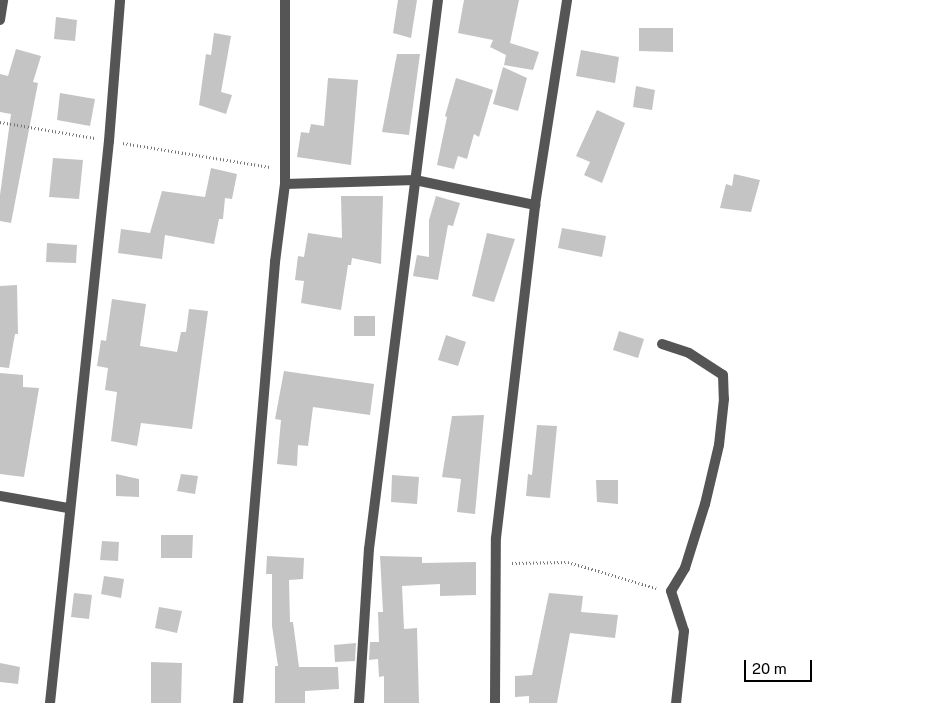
<!DOCTYPE html>
<style>
body{margin:0}
#map{position:relative;width:926px;height:703px;overflow:hidden;background:#fff;font-family:"Public Sans",sans-serif}
div>[style]{position:absolute}
.building>*{inset:0;background:#c4c4c4}
.path>*{height:3px;margin-top:-1.5px;transform-origin:0;background:repeating-linear-gradient(90deg,#777 0 1px,transparent 0 3.5px)}
.minor>*{height:10px;margin:-5px;padding:0 5px;transform-origin:5px;border-radius:5px;background:#555}
.tertiary>*{height:10px;margin:-5px;padding:0 5px;transform-origin:5px;border-radius:5px;background:#555}
span{translate:-50% -50%;white-space:nowrap;text-align:center;line-height:1.15;-webkit-text-stroke:4px #fff;paint-order:stroke}
.scale{position:absolute;left:744px;top:660px;width:68px;height:22px;box-sizing:border-box;border:2px solid #000;border-top:0;padding-left:6px;font-size:15px;line-height:18px;white-space:nowrap;color:#000;-webkit-text-stroke:4px #fff;paint-order:stroke}
</style>
<div id="map">
<div class="building">
<div style="clip-path:polygon(398px 0,417px 0,411px 38px,393px 33px)"></div>
<div style="clip-path:polygon(464px 0,519px 0,510px 43px,539px 52px,533px 70px,504px 65px,506px 55px,490px 47px,493px 40px,458px 33px)"></div>
<div style="clip-path:polygon(56px 17px,77px 20px,75px 41px,54px 39px)"></div>
<div style="clip-path:polygon(639px 28px,673px 28px,673px 52px,639px 51px)"></div>
<div style="clip-path:polygon(214px 33px,231px 36px,221px 92px,232px 95px,226px 114px,199px 105px,206px 54px,211px 55px)"></div>
<div style="clip-path:polygon(16px 49px,41px 56px,33px 82px,38px 83px,11px 223px,0 221px,0 195px,11px 114px,0 112px,0 74px,8px 76px)"></div>
<div style="clip-path:polygon(581px 50px,619px 57px,615px 83px,576px 76px)"></div>
<div style="clip-path:polygon(397px 54px,420px 54px,409px 135px,382px 132px)"></div>
<div style="clip-path:polygon(503px 67px,527px 78px,518px 111px,493px 104px)"></div>
<div style="clip-path:polygon(328px 78px,358px 80px,351px 165px,297px 157px,301px 132px,309px 133px,311px 124px,324px 126px)"></div>
<div style="clip-path:polygon(456px 78px,493px 90px,479px 137px,474px 134px,467px 159px,458px 156px,454px 169px,437px 165px,447px 117px,445px 116px)"></div>
<div style="clip-path:polygon(636px 86px,655px 90px,652px 110px,633px 107px)"></div>
<div style="clip-path:polygon(60px 93px,95px 99px,90px 126px,57px 120px)"></div>
<div style="clip-path:polygon(597px 110px,625px 123px,602px 183px,584px 175px,590px 162px,576px 156px)"></div>
<div style="clip-path:polygon(53px 158px,83px 160px,79px 199px,49px 197px)"></div>
<div style="clip-path:polygon(211px 168px,237px 174px,232px 199px,225px 198px,223px 219px,219px 219px,214px 244px,165px 235px,162px 259px,118px 253px,121px 229px,150px 233px,162px 191px,205px 197px)"></div>
<div style="clip-path:polygon(734px 174px,760px 180px,751px 212px,720px 208px,726px 184px,732px 186px)"></div>
<div style="clip-path:polygon(341px 196px,383px 196px,381px 264px,352px 258px,351px 265px,348px 265px,341px 310px,301px 303px,304px 281px,295px 280px,298px 256px,304px 257px,308px 233px,342px 238px)"></div>
<div style="clip-path:polygon(436px 196px,460px 203px,453px 226px,448px 225px,438px 280px,413px 276px,417px 255px,429px 257px,429px 220px)"></div>
<div style="clip-path:polygon(562px 228px,606px 236px,602px 257px,558px 248px)"></div>
<div style="clip-path:polygon(487px 233px,515px 239px,494px 302px,472px 296px)"></div>
<div style="clip-path:polygon(47px 243px,77px 245px,76px 263px,46px 262px)"></div>
<div style="clip-path:polygon(17px 285px,18px 334px,15px 334px,9px 368px,0 367px,0 286px)"></div>
<div style="clip-path:polygon(112px 299px,146px 304px,140px 346px,177px 352px,181px 332px,186px 332px,189px 309px,208px 311px,192px 429px,141px 423px,137px 446px,111px 441px,117px 392px,105px 390px,108px 368px,97px 366px,101px 340px,106px 341px)"></div>
<div style="clip-path:polygon(354px 316px,375px 316px,375px 336px,354px 336px)"></div>
<div style="clip-path:polygon(619px 331px,644px 339px,638px 358px,613px 350px)"></div>
<div style="clip-path:polygon(446px 335px,466px 342px,458px 366px,438px 360px)"></div>
<div style="clip-path:polygon(284px 371px,374px 384px,370px 415px,313px 407px,308px 446px,298px 445px,297px 466px,277px 464px,281px 420px,275px 419px)"></div>
<div style="clip-path:polygon(0 373px,23px 375px,23px 387px,39px 388px,24px 477px,0 474px)"></div>
<div style="clip-path:polygon(484px 415px,475px 514px,457px 512px,461px 479px,442px 477px,452px 416px)"></div>
<div style="clip-path:polygon(537px 425px,557px 426px,550px 498px,526px 496px,528px 474px,532px 475px)"></div>
<div style="clip-path:polygon(116px 474px,139px 479px,139px 497px,116px 496px)"></div>
<div style="clip-path:polygon(181px 474px,198px 476px,195px 494px,177px 491px)"></div>
<div style="clip-path:polygon(392px 475px,419px 477px,417px 504px,391px 502px)"></div>
<div style="clip-path:polygon(596px 480px,618px 480px,618px 504px,597px 502px)"></div>
<div style="clip-path:polygon(161px 535px,193px 535px,192px 558px,161px 558px)"></div>
<div style="clip-path:polygon(102px 541px,119px 542px,118px 561px,100px 560px)"></div>
<div style="clip-path:polygon(267px 556px,304px 558px,303px 579px,289px 580px,290px 622px,293px 622px,299px 667px,338px 667px,339px 689px,305px 691px,305px 703px,275px 703px,275px 666px,278px 666px,272px 626px,272px 574px,266px 574px)"></div>
<div style="clip-path:polygon(380px 556px,422px 557px,422px 563px,476px 562px,476px 595px,440px 596px,440px 584px,402px 586px,404px 629px,417px 628px,419px 703px,384px 703px,384px 676px,379px 677px,378px 659px,369px 660px,370px 642px,379px 642px,378px 612px,383px 612px)"></div>
<div style="clip-path:polygon(104px 576px,124px 579px,121px 598px,101px 594px)"></div>
<div style="clip-path:polygon(74px 593px,92px 595px,89px 619px,71px 617px)"></div>
<div style="clip-path:polygon(549px 593px,583px 596px,581px 612px,618px 615px,615px 638px,570px 633px,557px 703px,529px 703px,529px 696px,515px 697px,515px 676px,532px 675px)"></div>
<div style="clip-path:polygon(159px 607px,182px 611px,177px 633px,155px 628px)"></div>
<div style="clip-path:polygon(356px 643px,355px 661px,335px 662px,334px 645px)"></div>
<div style="clip-path:polygon(151px 662px,182px 663px,181px 703px,151px 703px)"></div>
<div style="clip-path:polygon(0 663px,20px 667px,18px 684px,0 682px)"></div>
</div>
<div class="path">
<div style="left:0;top:122px;width:96px;rotate:9.6deg"></div>
<div style="left:123px;top:143px;width:149px;rotate:9.3deg"></div>
<div style="left:512px;top:563px;width:56px;rotate:-1deg"></div>
<div style="left:568px;top:562px;width:92px;rotate:16.5deg"></div>
</div>
<div class="minor">
<div style="left:0;top:20px;width:20px;rotate:-81deg"></div>
<div style="left:285px;top:184px;width:130px;rotate:-1.8deg"></div>
<div style="left:415px;top:180px;width:123px;rotate:11.8deg"></div>
<div style="left:662px;top:344px;width:28px;rotate:18deg"></div>
<div style="left:689px;top:353px;width:40px;rotate:32.9deg"></div>
<div style="left:723px;top:375px;width:24px;rotate:88deg"></div>
<div style="left:724px;top:399px;width:46px;rotate:96.2deg"></div>
<div style="left:719px;top:445px;width:61px;rotate:103.3deg"></div>
<div style="left:705px;top:504px;width:67px;rotate:107.4deg"></div>
<div style="left:685px;top:568px;width:27px;rotate:121deg"></div>
<div style="left:671px;top:591px;width:42px;rotate:72deg"></div>
<div style="left:684px;top:631px;width:72px;rotate:96.3deg"></div>
<div style="left:0;top:496px;width:69px;rotate:10deg"></div>
<div style="left:50px;top:703px;width:565px;rotate:-84.01deg"></div>
<div style="left:109px;top:141px;width:141px;rotate:-85.5deg"></div>
<div style="left:238px;top:703px;width:443px;rotate:-85.2deg"></div>
<div style="left:275px;top:262px;width:79px;rotate:-82.7deg"></div>
<div style="left:285px;top:184px;width:184px;rotate:-90deg"></div>
<div style="left:495px;top:703px;width:165px;rotate:-89.7deg"></div>
<div style="left:496px;top:538px;width:335px;rotate:-83.3deg"></div>
<div style="left:535px;top:205px;width:207px;rotate:-81.1deg"></div>
</div>
<div class="tertiary">
<div style="left:359px;top:703px;width:154px;rotate:-86.3deg"></div>
<div style="left:369px;top:549px;width:553px;rotate:-82.84deg"></div>
</div>
<div class="scale">20 m</div>
</div>
